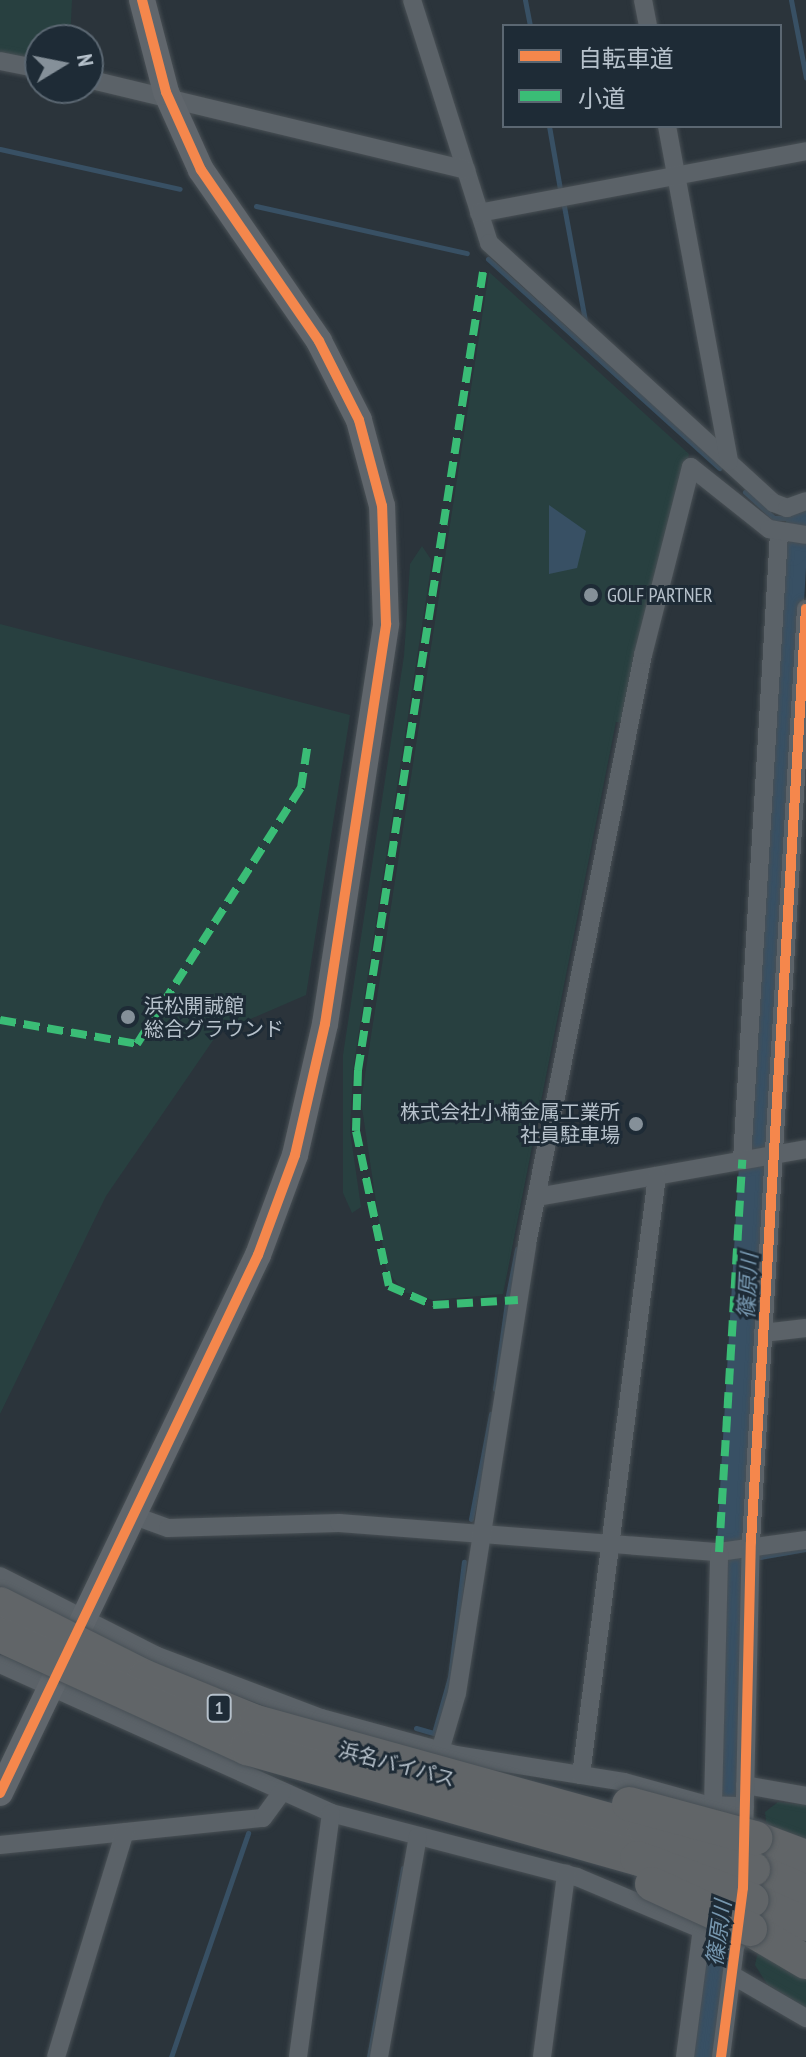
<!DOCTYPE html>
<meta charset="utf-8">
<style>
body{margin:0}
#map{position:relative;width:806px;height:2057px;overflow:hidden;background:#2b343b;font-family:"PT Sans Narrow","Noto Sans JP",sans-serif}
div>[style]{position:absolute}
.green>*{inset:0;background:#284040}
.water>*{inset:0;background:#385064}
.stream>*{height:5px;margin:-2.5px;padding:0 2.5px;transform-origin:2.5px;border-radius:2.5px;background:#385064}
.river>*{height:32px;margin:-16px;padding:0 16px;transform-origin:16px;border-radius:16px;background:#385064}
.roads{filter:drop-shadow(0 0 2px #495055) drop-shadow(0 0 2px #495055)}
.street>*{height:18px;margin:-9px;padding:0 9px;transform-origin:9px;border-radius:9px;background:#5b6268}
.secondary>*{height:26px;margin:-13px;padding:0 13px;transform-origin:13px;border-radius:13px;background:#60666c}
.highway>*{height:34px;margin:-17px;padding:0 17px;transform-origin:17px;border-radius:17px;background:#616568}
.bridges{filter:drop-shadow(0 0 2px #485056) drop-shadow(0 0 2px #485056)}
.highway-bridge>*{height:34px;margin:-17px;padding:0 17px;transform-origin:17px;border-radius:17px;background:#616568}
.quiet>*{height:8px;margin-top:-4px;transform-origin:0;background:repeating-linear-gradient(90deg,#3abd76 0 16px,transparent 0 24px)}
.cycleway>*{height:10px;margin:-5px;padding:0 5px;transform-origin:5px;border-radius:5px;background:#f5874c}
.dots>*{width:22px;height:22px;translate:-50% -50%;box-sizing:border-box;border:4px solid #1e2b36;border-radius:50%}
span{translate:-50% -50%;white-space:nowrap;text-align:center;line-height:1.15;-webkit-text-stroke:6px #1e2b36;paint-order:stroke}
.shield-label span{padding:2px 6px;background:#1e2b36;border:2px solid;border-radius:6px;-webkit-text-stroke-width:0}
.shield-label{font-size:18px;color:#b6c1cb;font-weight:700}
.poi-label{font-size:20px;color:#b6c1cb}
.left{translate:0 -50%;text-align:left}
.right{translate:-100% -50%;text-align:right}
.street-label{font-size:20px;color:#b6c1cb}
.water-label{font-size:22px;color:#7696ae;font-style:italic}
.legend{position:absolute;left:502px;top:24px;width:280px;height:104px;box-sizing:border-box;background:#1e2b36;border:2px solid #5b6772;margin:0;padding:10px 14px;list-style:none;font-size:24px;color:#b6c1cb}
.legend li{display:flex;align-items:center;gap:16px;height:40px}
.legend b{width:40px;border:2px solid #5b6772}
.north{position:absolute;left:24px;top:24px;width:80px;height:80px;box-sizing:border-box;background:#1e2b36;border:2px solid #5b6772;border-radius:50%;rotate:80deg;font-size:22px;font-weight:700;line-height:32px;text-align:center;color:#b6c1cb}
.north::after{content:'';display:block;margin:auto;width:28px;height:36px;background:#859099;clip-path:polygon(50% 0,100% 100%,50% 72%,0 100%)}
</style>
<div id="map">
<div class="green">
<div style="clip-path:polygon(0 0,72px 0,70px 40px,40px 40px,40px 61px,0 53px)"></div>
<div style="clip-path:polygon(489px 272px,689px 454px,624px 723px,616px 722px,503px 1294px,433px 1300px,404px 1292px,386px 1269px,361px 1101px)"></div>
<div style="clip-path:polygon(422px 546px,432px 561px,353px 1070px,350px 1131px,361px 1207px,352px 1213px,343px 1193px,343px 1055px,404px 656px,410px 564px)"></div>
<div style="clip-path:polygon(0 624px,350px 715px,306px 995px,218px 1033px,106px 1196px,0 1414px)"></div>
<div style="clip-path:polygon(778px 1802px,806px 1805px,806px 1846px,767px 1829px,765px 1812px)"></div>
<div style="clip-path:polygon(758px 1952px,806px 1974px,806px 2008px,767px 1984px,755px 1965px)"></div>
</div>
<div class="water">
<div style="clip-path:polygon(549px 505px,586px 531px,577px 568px,549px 574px)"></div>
</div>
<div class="stream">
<div style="left:525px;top:0;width:26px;rotate:79deg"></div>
<div style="left:791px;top:0;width:79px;rotate:79.1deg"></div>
<div style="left:549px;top:126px;width:64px;rotate:80.1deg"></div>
<div style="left:0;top:149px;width:184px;rotate:12.5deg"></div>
<div style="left:256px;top:206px;width:216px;rotate:12.6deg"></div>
<div style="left:564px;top:206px;width:116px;rotate:79.6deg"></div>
<div style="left:488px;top:259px;width:312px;rotate:42.1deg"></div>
<div style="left:745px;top:492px;width:39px;rotate:42deg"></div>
<div style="left:774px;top:518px;width:31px"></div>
<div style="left:508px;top:1295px;width:47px;rotate:-78.9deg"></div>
<div style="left:495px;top:1389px;width:87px;rotate:-82.1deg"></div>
<div style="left:471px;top:1519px;width:107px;rotate:-79.2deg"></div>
<div style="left:760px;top:1557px;width:47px;rotate:-9.9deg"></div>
<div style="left:732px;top:1563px;width:9px;rotate:-13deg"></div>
<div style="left:416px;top:1728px;width:19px;rotate:16deg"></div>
<div style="left:434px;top:1733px;width:58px;rotate:-74.1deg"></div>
<div style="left:450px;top:1677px;width:116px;rotate:-83.1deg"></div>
<div style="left:171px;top:2057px;width:237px;rotate:-71deg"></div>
<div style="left:369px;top:2057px;width:192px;rotate:-79.8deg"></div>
</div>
<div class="river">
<div style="left:726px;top:1839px;width:298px;rotate:-88.7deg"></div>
<div style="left:733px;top:1541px;width:993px;rotate:-86.65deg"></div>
<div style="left:791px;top:550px;width:36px;rotate:-66deg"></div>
<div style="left:703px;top:2057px;width:156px;rotate:-82.6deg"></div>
</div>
<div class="roads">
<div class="street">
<div style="left:412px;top:0;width:255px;rotate:72.4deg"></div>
<div style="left:489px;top:243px;width:386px;rotate:42.4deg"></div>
<div style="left:774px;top:503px;width:14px;rotate:21deg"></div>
<div style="left:787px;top:508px;width:20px;rotate:-20deg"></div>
<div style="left:643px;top:0;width:26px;rotate:79deg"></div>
<div style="left:0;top:61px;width:41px;rotate:11.3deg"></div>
<div style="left:88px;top:79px;width:389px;rotate:13.5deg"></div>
<div style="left:667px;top:126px;width:341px;rotate:79.5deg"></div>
<div style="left:479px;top:213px;width:333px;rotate:-10.7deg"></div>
<div style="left:742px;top:1160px;width:628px;rotate:-86.62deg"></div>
<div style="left:537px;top:1197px;width:273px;rotate:-10.1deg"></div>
<div style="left:763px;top:1333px;width:43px;rotate:-6.6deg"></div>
<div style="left:132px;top:1515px;width:38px;rotate:20deg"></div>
<div style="left:168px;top:1528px;width:171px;rotate:-1.7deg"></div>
<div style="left:339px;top:1523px;width:381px;rotate:4.4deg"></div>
<div style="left:719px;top:1552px;width:88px;rotate:-7.9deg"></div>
<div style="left:0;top:1576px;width:174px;rotate:27deg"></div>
<div style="left:155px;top:1655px;width:178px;rotate:20.8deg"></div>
<div style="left:321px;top:1718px;width:140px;rotate:15.3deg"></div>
<div style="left:456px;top:1755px;width:170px;rotate:9.1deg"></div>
<div style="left:624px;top:1782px;width:86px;rotate:15.5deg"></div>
<div style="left:707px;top:1805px;width:38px;rotate:2deg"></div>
<div style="left:0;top:1664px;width:363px;rotate:24.2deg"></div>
<div style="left:331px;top:1813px;width:254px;rotate:14.6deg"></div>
<div style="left:577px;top:1877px;width:173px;rotate:22.8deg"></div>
<div style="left:440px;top:1751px;width:60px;rotate:-73.7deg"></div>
<div style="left:457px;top:1693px;width:454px;rotate:-81.1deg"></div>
<div style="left:527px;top:1244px;width:600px;rotate:-78.86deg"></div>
<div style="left:643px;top:655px;width:194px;rotate:-75.7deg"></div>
<div style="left:691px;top:467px;width:100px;rotate:38.5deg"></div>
<div style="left:769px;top:529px;width:37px;rotate:9deg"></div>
<div style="left:581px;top:1775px;width:604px;rotate:-82.77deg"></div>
<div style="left:745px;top:1785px;width:62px;rotate:10.2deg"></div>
<div style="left:713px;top:1805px;width:253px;rotate:-88.6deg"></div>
<div style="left:744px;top:1840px;width:298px;rotate:-88.7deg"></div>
<div style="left:751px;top:1542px;width:935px;rotate:-86.63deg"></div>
<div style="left:0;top:1845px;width:264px;rotate:-5.9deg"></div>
<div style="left:263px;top:1818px;width:32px;rotate:-54deg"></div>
<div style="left:732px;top:1975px;width:86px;rotate:30.2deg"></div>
<div style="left:56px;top:2057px;width:235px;rotate:-73deg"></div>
<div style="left:298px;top:2057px;width:246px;rotate:-82.3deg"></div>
<div style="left:379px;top:2057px;width:224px;rotate:-80deg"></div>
<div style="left:542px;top:2057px;width:185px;rotate:-82.5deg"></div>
<div style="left:685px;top:2057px;width:131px;rotate:-82.5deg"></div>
<div style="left:721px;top:2057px;width:141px;rotate:-82.7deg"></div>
</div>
<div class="secondary">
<div style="left:0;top:1793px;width:597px;rotate:-64.38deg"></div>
<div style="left:258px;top:1255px;width:107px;rotate:-69.7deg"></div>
<div style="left:295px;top:1155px;width:134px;rotate:-77.1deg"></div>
<div style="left:325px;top:1024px;width:405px;rotate:-81.3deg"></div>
<div style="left:386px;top:624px;width:118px;rotate:-91.9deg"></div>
<div style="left:382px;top:506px;width:89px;rotate:-105deg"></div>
<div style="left:359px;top:420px;width:89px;rotate:-116.9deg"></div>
<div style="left:319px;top:341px;width:208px;rotate:-124.6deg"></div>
<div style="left:201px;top:170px;width:85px;rotate:-114.2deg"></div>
<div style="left:166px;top:92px;width:95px;rotate:-104.6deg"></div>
</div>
<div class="highway">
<div style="left:755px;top:1838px;width:54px;rotate:20.4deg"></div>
<div style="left:753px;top:1869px;width:58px;rotate:23.5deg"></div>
<div style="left:752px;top:1900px;width:59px;rotate:24deg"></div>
<div style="left:750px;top:1929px;width:65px;rotate:30.5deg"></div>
</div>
</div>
<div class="bridges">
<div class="highway-bridge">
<div style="left:0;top:1604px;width:162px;rotate:26.7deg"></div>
<div style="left:145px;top:1677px;width:120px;rotate:22.1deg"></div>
<div style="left:256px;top:1722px;width:404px;rotate:15.5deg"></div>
<div style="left:645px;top:1830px;width:115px;rotate:19.9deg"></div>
<div style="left:0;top:1635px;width:272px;rotate:24.6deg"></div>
<div style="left:247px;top:1748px;width:405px;rotate:15.8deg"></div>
<div style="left:637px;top:1858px;width:122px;rotate:20.1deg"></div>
<div style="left:629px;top:1804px;width:131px;rotate:15.1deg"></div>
<div style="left:652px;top:1884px;width:108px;rotate:24.7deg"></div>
</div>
</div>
<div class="quiet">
<div style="left:483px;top:272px;width:808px;rotate:98.9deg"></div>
<div style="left:358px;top:1070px;width:61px;rotate:91.9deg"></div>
<div style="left:356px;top:1131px;width:158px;rotate:78deg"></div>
<div style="left:389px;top:1286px;width:48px;rotate:23.4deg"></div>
<div style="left:433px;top:1305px;width:85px;rotate:-3.4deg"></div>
<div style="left:0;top:1020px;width:139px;rotate:9.9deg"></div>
<div style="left:137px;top:1044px;width:304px;rotate:-57.4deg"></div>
<div style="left:301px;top:788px;width:47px;rotate:-81.3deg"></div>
<div style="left:719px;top:1552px;width:393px;rotate:-86.6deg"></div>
</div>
<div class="cycleway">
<div style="left:0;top:1793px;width:597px;rotate:-64.38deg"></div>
<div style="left:258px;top:1255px;width:107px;rotate:-69.7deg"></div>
<div style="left:295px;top:1155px;width:134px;rotate:-77.1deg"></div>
<div style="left:325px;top:1024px;width:405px;rotate:-81.3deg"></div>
<div style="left:386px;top:624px;width:118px;rotate:-91.9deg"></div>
<div style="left:382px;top:506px;width:89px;rotate:-105deg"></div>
<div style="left:359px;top:420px;width:89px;rotate:-116.9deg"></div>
<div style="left:319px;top:341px;width:208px;rotate:-124.6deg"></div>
<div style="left:201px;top:170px;width:85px;rotate:-114.2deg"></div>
<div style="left:166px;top:92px;width:95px;rotate:-104.6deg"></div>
<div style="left:721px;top:2057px;width:170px;rotate:-82.6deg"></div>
<div style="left:743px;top:1888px;width:346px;rotate:-88.7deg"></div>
<div style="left:751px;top:1542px;width:935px;rotate:-86.63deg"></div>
</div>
<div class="dots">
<div style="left:591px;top:595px;background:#859099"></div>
<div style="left:128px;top:1017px;background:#859099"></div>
<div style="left:636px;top:1124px;background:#859099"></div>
</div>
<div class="shield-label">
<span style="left:219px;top:1708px">1</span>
</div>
<div class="poi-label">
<span class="left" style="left:607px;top:595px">GOLF PARTNER</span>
<span class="left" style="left:144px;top:1018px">浜松開誠館<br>総合グラウンド</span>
<span class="right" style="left:620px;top:1124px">株式会社小楠金属工業所<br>社員駐車場</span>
</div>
<div class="street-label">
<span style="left:397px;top:1765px;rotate:15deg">浜名バイパス</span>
</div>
<div class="water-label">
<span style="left:748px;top:1286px;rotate:-87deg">篠原川</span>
<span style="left:719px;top:1933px;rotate:-82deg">篠原川</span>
</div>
<ul class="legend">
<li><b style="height:10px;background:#f5874c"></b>自転車道</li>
<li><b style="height:10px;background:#3abd76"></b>小道</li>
</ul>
<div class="north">N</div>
</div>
